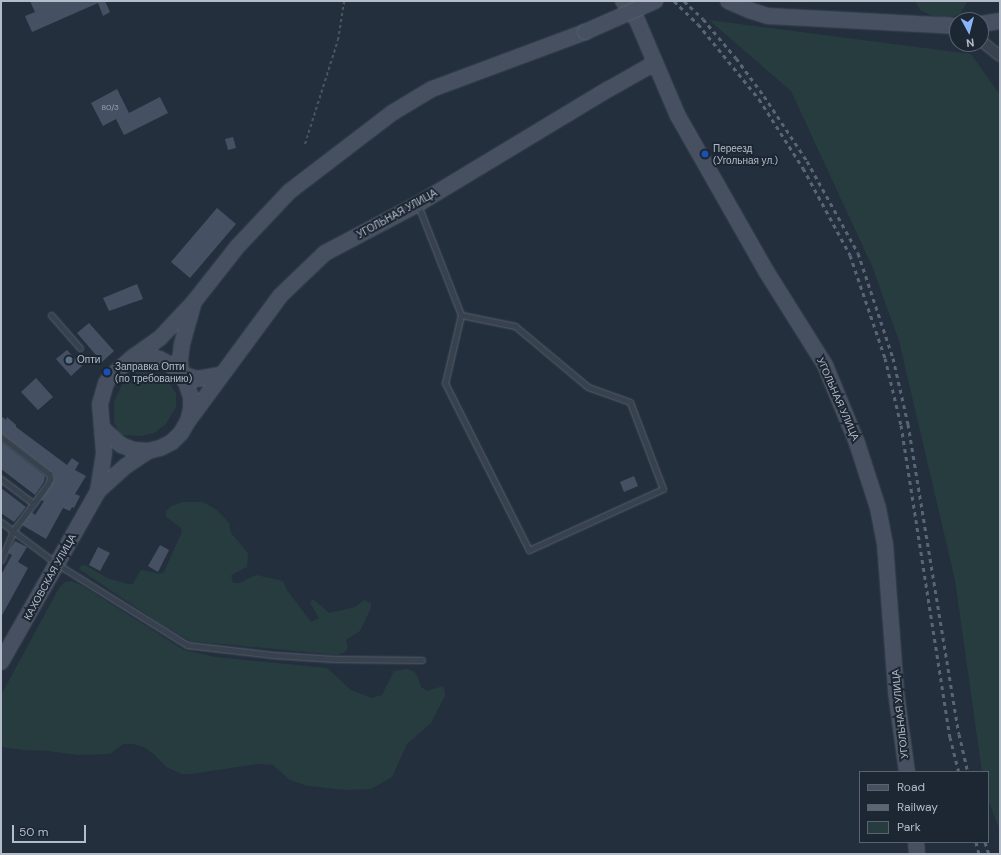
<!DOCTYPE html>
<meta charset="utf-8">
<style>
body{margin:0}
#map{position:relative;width:1001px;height:855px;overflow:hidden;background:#242f3e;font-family:"DM Sans",sans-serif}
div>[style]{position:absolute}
.green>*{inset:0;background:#263c3f}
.building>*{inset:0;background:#455162}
.path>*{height:2px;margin-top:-1px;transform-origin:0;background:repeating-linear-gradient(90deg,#44595c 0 3px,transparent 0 6px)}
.roads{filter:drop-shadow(0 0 1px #565f6c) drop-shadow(0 0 1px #565f6c)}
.lane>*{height:5px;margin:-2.5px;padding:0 2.5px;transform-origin:2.5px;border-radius:2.5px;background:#38414e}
.street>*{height:10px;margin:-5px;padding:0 5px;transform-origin:5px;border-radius:5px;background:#38414e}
.secondary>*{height:14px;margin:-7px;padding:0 7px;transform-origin:7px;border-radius:7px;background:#465061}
.rail>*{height:3px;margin-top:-1.5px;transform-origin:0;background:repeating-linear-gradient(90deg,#5a6575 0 4px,transparent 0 8px)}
.bridges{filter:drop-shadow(0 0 1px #565f6c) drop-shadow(0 0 1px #565f6c)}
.secondary-bridge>*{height:14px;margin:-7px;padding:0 7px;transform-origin:7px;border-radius:7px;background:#465061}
.dots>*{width:11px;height:11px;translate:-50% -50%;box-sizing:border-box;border:2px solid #1d2633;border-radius:50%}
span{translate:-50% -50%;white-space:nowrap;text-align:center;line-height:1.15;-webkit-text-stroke:4px #1d2633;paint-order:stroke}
.number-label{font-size:8px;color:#98a1af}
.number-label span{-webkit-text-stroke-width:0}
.poi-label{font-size:10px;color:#b4bcc9}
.left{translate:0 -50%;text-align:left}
.street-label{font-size:10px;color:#b4bcc9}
.frame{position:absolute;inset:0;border:2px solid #b4bcc9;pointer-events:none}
.legend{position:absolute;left:859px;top:771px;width:130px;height:72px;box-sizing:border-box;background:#1d2633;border:1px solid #59626f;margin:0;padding:5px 7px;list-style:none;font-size:12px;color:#b4bcc9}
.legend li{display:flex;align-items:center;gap:8px;height:20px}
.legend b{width:20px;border:1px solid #59626f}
.north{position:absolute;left:949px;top:12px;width:40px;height:40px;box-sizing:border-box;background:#1d2633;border:1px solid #59626f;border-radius:50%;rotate:173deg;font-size:11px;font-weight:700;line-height:16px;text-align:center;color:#b4bcc9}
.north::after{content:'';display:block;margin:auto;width:14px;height:18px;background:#8ab4f8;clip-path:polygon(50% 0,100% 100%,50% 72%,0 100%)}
.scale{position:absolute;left:12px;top:825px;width:74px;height:18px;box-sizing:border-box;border:2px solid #b4bcc9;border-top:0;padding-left:5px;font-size:12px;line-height:14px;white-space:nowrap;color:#b4bcc9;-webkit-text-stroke:3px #1d2633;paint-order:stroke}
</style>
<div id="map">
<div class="green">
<div style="clip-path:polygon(915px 1px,968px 1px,960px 14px,947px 19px,931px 15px,920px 10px)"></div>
<div style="clip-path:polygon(709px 20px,971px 54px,1000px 95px,1000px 831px,988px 799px,988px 772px,982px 772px,955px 580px,899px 341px,872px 266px,791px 91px)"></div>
<div style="clip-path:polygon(140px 370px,153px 372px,168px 381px,176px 393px,176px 407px,166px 424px,154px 433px,141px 436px,123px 435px,118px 432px,114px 422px,114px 402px,122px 384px,128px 376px,133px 372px)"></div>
<div style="clip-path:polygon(183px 502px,203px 502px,217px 510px,229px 523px,231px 533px,248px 553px,247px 567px,231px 575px,233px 583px,240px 583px,256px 575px,283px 581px,287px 590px,311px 622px,319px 618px,310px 603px,313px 599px,329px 613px,355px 607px,364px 600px,371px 603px,371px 608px,360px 631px,346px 640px,348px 648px,345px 652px,337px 655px,190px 641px,159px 623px,79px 569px,80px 566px,85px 565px,107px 578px,128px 584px,133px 584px,140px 571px,143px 570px,160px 574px,164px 572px,181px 534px,182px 530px,179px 526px,166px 517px,166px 511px,171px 506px)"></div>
<div style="clip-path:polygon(71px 581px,81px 585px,184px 650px,216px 657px,327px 668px,351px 690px,371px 698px,382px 695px,394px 671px,407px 669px,414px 671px,418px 677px,421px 687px,427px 691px,443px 686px,445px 691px,445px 696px,431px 723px,407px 744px,392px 777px,371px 789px,345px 790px,308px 786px,290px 780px,273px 765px,257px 764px,191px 774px,182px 774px,166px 767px,155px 755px,144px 747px,133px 744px,123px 744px,110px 754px,78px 755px,48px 751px,24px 750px,1px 747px,1px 695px,59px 588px,65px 582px)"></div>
</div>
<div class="building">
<div style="clip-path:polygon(30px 1px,105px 1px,110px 12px,103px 16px,98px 3px,32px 32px,25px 16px,35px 12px)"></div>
<div style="clip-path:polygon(117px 89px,129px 113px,160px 97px,168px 113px,124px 135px,116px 119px,103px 126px,91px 103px)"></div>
<div style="clip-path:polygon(233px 137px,236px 148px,228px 150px,225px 139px)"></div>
<div style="clip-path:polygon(217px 208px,236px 224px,190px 278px,171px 262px)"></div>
<div style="clip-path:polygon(137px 284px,143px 299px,109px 311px,103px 298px)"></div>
<div style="clip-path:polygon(89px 323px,114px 351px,102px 362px,77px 333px)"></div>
<div style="clip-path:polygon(67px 350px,82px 366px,71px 376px,56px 359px)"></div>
<div style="clip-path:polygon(36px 378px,53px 397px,38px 410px,21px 392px)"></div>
<div style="clip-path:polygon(1px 416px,6px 420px,7px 417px,16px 425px,16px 427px,67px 465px,72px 458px,79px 463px,75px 470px,86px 476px,75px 494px,80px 496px,74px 508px,72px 507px,70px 511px,63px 508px,46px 539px,22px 525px,32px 512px,35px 515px,44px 501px,41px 500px,54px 480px,53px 473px,1px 433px)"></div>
<div style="clip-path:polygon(1px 442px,45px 476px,44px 482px,35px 495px,1px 469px)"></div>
<div style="clip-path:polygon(634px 476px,638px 486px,624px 492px,620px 482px)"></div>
<div style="clip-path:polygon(1px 488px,26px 507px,14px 522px,1px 513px)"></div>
<div style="clip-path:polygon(15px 541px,27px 547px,18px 562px,28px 568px,1px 617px,1px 575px,12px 555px,8px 553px)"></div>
<div style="clip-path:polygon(160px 545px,169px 550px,158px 572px,148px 566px)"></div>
<div style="clip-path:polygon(98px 547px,110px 553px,100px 571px,89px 565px)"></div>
</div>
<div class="path">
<div style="left:305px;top:144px;width:109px;rotate:-72.4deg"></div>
<div style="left:338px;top:40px;width:39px;rotate:-81deg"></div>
</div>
<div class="roads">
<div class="lane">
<div style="left:418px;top:205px;width:118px;rotate:68.6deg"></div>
<div style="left:461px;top:315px;width:70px;rotate:103.2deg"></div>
<div style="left:445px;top:383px;width:187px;rotate:63.3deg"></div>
<div style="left:529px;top:550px;width:147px;rotate:-24.5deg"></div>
<div style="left:663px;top:489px;width:93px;rotate:-110.8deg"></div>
<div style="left:630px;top:402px;width:45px;rotate:-160.3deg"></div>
<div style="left:588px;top:387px;width:95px;rotate:-140.1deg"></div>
<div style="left:515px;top:326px;width:55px;rotate:-168.5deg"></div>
<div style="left:51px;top:315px;width:44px;rotate:48.7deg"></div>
<div style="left:1px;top:437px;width:61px;rotate:37.6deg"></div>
<div style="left:49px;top:474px;width:5px;rotate:79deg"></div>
<div style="left:50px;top:479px;width:5px;rotate:112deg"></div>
<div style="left:48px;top:484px;width:59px;rotate:126.7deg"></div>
<div style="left:13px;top:531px;width:31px;rotate:112deg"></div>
<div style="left:1px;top:479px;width:41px;rotate:37.1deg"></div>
<div style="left:1px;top:522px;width:70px;rotate:36.9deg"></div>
<div style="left:57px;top:564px;width:153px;rotate:31.9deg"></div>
<div style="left:187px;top:645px;width:87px;rotate:6.6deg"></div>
<div style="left:273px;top:655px;width:62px;rotate:3.7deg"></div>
<div style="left:335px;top:659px;width:87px;rotate:0.7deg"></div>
</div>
<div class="street">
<div style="left:981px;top:41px;width:24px;rotate:38deg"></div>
</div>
<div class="secondary">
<div style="left:623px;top:1px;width:24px;rotate:54deg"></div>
<div style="left:637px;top:20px;width:104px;rotate:66.9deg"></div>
<div style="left:678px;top:116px;width:178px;rotate:60.4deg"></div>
<div style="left:766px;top:271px;width:111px;rotate:57.9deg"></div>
<div style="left:825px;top:365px;width:84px;rotate:67.7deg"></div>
<div style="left:857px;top:443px;width:68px;rotate:72.1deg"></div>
<div style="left:878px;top:508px;width:37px;rotate:79deg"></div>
<div style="left:885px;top:544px;width:148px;rotate:85.7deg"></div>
<div style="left:896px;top:692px;width:81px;rotate:82.2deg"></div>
<div style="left:728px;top:1px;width:23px;rotate:23deg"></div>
<div style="left:749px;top:10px;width:20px;rotate:18deg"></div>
<div style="left:768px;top:16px;width:189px;rotate:3deg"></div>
<div style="left:981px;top:24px;width:19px;rotate:-9deg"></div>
<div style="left:133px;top:357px;width:33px;rotate:-35deg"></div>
<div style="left:160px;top:338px;width:48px;rotate:-46.7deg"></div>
<div style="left:193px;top:303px;width:71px;rotate:-51.8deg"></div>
<div style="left:237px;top:247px;width:77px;rotate:-46.6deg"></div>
<div style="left:290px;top:191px;width:128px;rotate:-37.4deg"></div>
<div style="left:392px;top:113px;width:47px;rotate:-31deg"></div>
<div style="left:432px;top:89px;width:163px;rotate:-20.4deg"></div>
<div style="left:181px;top:374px;width:14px;rotate:-94deg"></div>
<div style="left:180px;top:360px;width:16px;rotate:-83deg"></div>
<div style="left:182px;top:344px;width:41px;rotate:-74.2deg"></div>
<div style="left:181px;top:374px;width:17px;rotate:17deg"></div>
<div style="left:197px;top:379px;width:23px;rotate:-10deg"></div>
<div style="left:188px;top:421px;width:155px;rotate:-53.6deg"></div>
<div style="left:280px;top:296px;width:62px;rotate:-43.7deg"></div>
<div style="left:325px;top:253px;width:105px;rotate:-27.8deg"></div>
<div style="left:418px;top:204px;width:223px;rotate:-31.1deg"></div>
<div style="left:609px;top:89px;width:53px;rotate:-29.5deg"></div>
<div style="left:98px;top:491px;width:38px;rotate:-81deg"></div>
<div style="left:104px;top:453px;width:49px;rotate:-94.7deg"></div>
<div style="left:100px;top:404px;width:22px;rotate:-74deg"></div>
<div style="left:106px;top:383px;width:9px;rotate:-54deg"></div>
<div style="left:111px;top:376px;width:29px;rotate:-41deg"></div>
<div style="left:133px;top:357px;width:13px;rotate:-4deg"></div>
<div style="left:146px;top:356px;width:14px;rotate:12deg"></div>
<div style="left:160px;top:359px;width:13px;rotate:29deg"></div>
<div style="left:171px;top:365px;width:13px;rotate:42deg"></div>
<div style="left:181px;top:374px;width:13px;rotate:61deg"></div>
<div style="left:187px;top:385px;width:13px;rotate:72deg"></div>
<div style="left:191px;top:397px;width:12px;rotate:90deg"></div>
<div style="left:191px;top:409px;width:12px;rotate:104deg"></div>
<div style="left:188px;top:421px;width:14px;rotate:120deg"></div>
<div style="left:181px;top:433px;width:13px;rotate:135deg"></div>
<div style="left:172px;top:442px;width:13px;rotate:153deg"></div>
<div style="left:160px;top:448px;width:12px;rotate:166deg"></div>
<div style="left:148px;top:451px;width:14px;rotate:-176deg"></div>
<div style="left:134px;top:450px;width:14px;rotate:-159deg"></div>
<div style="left:121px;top:445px;width:24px;rotate:-138deg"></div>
<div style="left:1px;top:662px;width:197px;rotate:-60.4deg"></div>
<div style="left:98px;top:491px;width:38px;rotate:-42deg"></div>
<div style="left:126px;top:466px;width:27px;rotate:-34deg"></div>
<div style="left:916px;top:842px;width:12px;rotate:85deg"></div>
</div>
</div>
<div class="rail">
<div style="left:674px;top:1px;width:33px;rotate:44deg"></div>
<div style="left:698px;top:24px;width:97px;rotate:50.9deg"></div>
<div style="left:759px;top:99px;width:82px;rotate:57.5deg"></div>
<div style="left:803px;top:168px;width:99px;rotate:61.6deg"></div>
<div style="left:850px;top:255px;width:109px;rotate:71.2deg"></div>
<div style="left:885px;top:358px;width:69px;rotate:76.6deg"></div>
<div style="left:901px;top:425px;width:316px;rotate:81.1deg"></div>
<div style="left:950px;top:737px;width:36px;rotate:76deg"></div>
<div style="left:684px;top:1px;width:26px;rotate:43deg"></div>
<div style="left:703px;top:19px;width:51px;rotate:49.8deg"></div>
<div style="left:736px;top:58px;width:47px;rotate:53.6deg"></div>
<div style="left:764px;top:96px;width:78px;rotate:56.5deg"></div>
<div style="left:807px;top:161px;width:105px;rotate:61deg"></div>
<div style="left:858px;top:253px;width:111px;rotate:71.6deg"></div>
<div style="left:893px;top:358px;width:68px;rotate:77.2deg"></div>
<div style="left:908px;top:424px;width:314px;rotate:80.7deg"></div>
<div style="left:959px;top:734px;width:39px;rotate:77deg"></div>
<div style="left:976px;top:842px;width:12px;rotate:76deg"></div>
<div style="left:985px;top:842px;width:13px;rotate:72deg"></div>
</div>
<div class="bridges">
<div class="secondary-bridge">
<div style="left:585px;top:32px;width:77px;rotate:-23.9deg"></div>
</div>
</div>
<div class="dots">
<div style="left:705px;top:154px;background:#1a4fb4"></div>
<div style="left:69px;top:360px;background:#5c6f8a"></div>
<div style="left:107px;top:372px;background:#1a4fb4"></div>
</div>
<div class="number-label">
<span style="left:110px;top:108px">80/3</span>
</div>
<div class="poi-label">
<span class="left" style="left:713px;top:154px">Переезд<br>(Угольная ул.)</span>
<span class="left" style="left:77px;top:360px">Опти</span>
<span class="left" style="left:115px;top:372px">Заправка Опти<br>(по требованию)</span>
</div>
<div class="street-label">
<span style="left:397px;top:214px;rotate:-29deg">УГОЛЬНАЯ УЛИЦА</span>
<span style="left:838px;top:399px;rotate:66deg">УГОЛЬНАЯ УЛИЦА</span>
<span style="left:50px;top:577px;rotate:-61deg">КАХОВСКАЯ УЛИЦА</span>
<span style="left:900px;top:714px;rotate:-96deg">УГОЛЬНАЯ УЛИЦА</span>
</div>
<div class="frame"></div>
<ul class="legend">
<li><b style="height:5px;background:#465061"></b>Road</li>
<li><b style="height:5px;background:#5a6575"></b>Railway</li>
<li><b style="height:11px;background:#263c3f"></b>Park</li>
</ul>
<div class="north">N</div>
<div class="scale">50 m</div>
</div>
